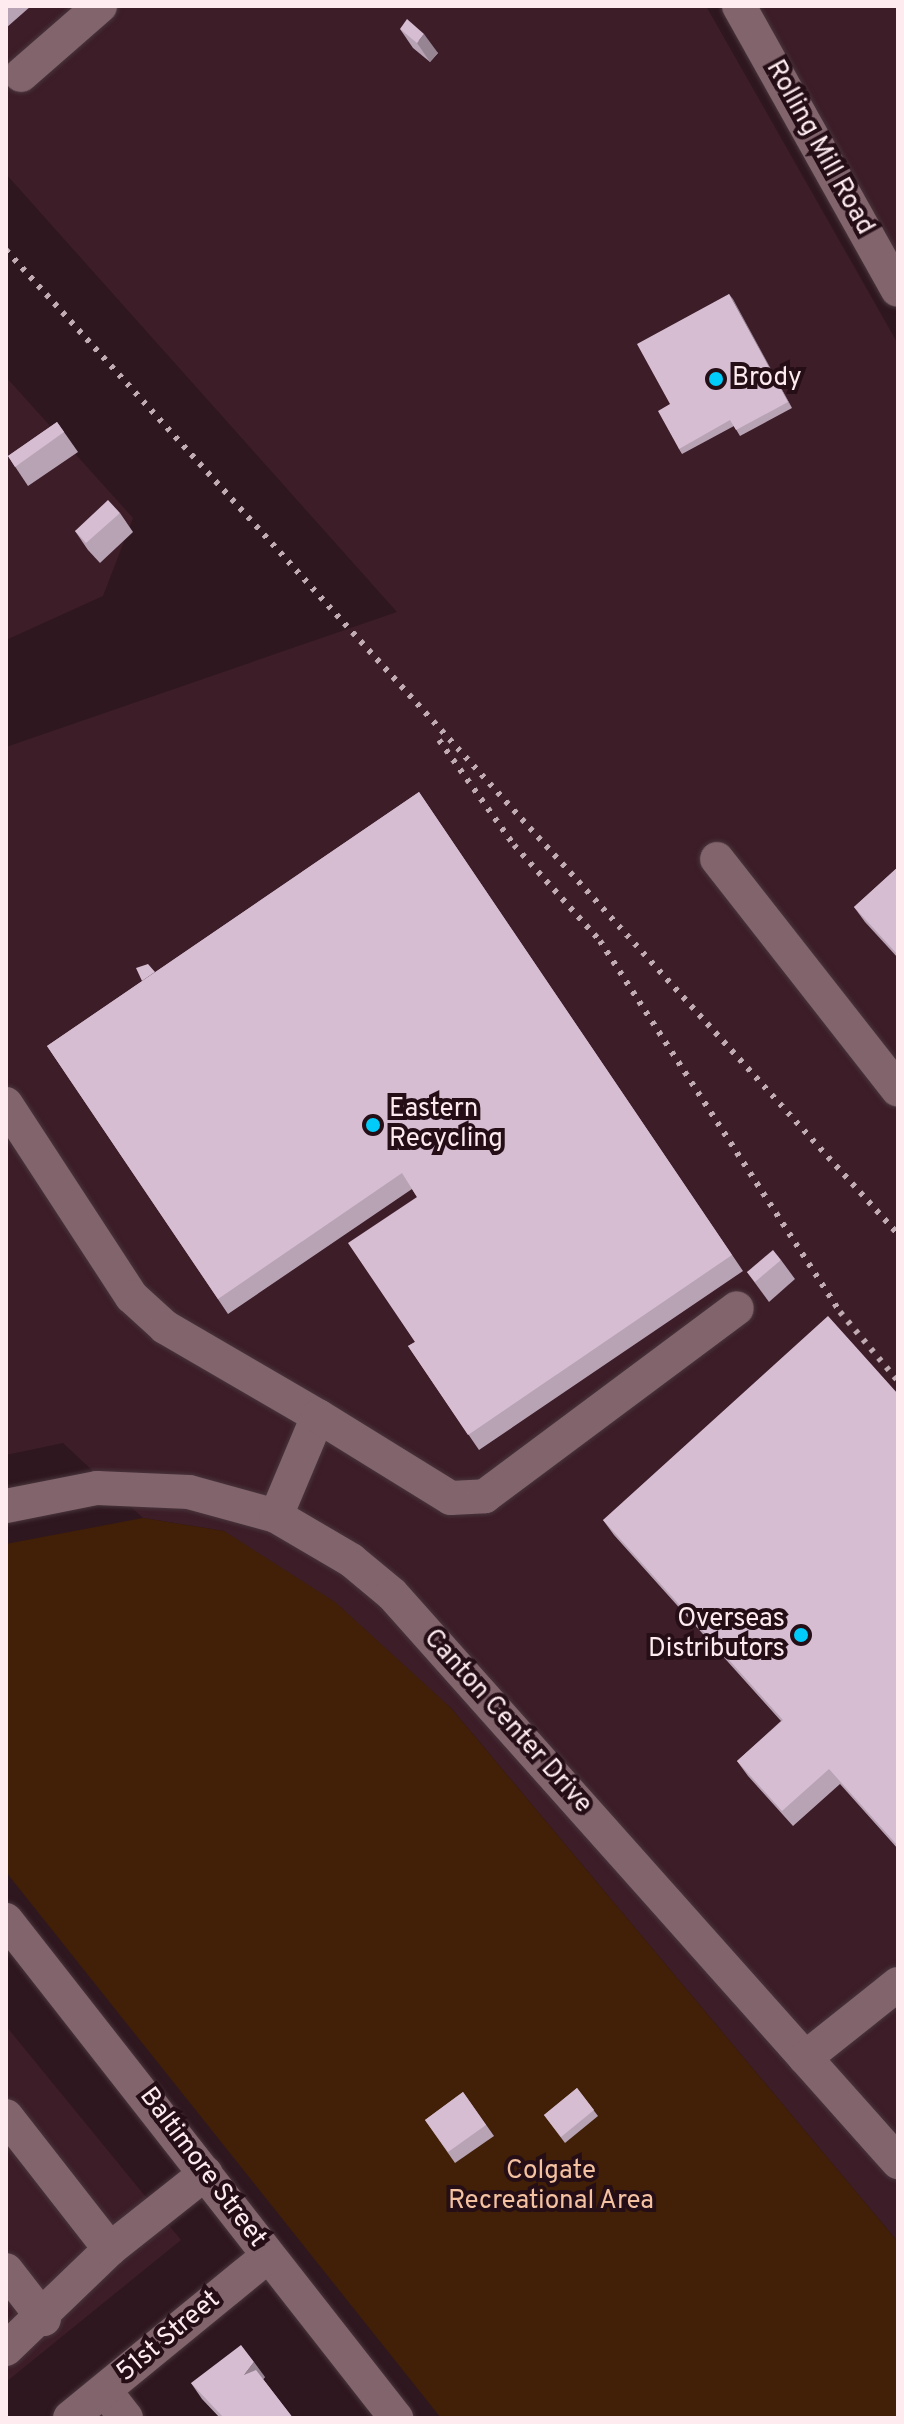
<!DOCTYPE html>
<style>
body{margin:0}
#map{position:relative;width:904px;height:2424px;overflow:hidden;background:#2f171f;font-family:Overpass,sans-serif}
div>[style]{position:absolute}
.built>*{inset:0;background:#3c1d28}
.green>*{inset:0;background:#412007}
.roads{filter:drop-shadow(0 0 2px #49363c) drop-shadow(0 0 2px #49363c)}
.minor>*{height:34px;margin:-17px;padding:0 17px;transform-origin:17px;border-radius:17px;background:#82646d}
.rail>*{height:6px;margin-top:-3px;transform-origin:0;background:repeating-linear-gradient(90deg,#c0acb2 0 4px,transparent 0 12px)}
.wall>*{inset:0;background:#b8a3b5}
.shaded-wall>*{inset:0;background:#968493}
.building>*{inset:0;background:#d6bdd2}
.dots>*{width:22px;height:22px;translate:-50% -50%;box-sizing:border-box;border:4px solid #250e16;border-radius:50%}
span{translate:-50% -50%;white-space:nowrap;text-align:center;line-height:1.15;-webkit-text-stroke:8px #250e16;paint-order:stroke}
.street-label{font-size:26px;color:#fdebf0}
.poi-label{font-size:26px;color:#fdebf0}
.left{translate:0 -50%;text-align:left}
.right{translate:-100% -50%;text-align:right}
.park-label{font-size:26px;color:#f4c1a1}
.frame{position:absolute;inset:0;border:8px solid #fdebf0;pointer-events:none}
</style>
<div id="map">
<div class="built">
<div style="clip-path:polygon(6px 6px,706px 6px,898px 344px,898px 2242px,451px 1708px,224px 1531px,143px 1518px,63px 1443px,6px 1455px,6px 747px,397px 612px,6px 174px)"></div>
<div style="clip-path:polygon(759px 6px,898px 6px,898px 255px)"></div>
<div style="clip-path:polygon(6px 377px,133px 518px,103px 596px,6px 640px)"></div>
<div style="clip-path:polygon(6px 2026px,181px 2240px,6px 2382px)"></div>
</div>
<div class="green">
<div style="clip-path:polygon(143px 1518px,224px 1531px,335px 1602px,451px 1708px,898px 2242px,898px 2418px,441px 2418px,6px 1872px,6px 1544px)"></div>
</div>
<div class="roads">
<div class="minor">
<div style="left:739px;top:6px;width:325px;rotate:60.8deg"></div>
<div style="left:21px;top:75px;width:105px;rotate:-41.1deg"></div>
<div style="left:717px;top:859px;width:293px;rotate:51.9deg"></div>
<div style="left:6px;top:1104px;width:230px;rotate:56.9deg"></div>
<div style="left:132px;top:1297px;width:45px;rotate:42.3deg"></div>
<div style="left:165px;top:1327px;width:177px;rotate:30.2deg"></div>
<div style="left:6px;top:1506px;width:93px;rotate:-11.2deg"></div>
<div style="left:97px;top:1488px;width:92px;rotate:2.5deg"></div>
<div style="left:189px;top:1492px;width:90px;rotate:15.4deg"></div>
<div style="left:276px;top:1516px;width:87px;rotate:30.4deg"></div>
<div style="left:351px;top:1560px;width:53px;rotate:39.7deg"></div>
<div style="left:392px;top:1594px;width:761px;rotate:48.3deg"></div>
<div style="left:276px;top:1516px;width:108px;rotate:-67.2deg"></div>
<div style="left:318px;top:1416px;width:156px;rotate:31.7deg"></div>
<div style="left:451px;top:1498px;width:34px;rotate:-3deg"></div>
<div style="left:485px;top:1496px;width:314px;rotate:-36.7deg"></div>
<div style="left:6px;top:1920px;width:633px;rotate:51.93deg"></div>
<div style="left:805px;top:2058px;width:119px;rotate:-38.5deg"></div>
<div style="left:6px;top:2116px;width:169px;rotate:52deg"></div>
<div style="left:6px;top:2270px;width:62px;rotate:52.2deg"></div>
<div style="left:6px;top:2349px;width:144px;rotate:-43.9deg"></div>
<div style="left:110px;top:2249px;width:122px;rotate:-38.4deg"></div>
<div style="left:105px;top:2391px;width:34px;rotate:52deg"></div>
<div style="left:70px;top:2418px;width:256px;rotate:-39.3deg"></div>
</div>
</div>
<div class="rail">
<div style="left:6px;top:250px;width:1328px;rotate:47.81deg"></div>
<div style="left:439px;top:740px;width:129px;rotate:54.5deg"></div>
<div style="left:514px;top:845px;width:129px;rotate:48.1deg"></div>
<div style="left:600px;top:941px;width:442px;rotate:57.1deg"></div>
<div style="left:840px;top:1312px;width:90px;rotate:50deg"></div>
</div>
<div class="wall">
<div style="clip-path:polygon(6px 6px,31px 6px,6px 28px)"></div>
<div style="clip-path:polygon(400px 29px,438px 53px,430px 62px,413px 48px)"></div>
<div style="clip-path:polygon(729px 294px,792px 408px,740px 436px,734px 426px,682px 454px,679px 449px,670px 404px)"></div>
<div style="clip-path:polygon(57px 422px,78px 452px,28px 486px,8px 456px)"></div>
<div style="clip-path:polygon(120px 513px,133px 532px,100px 563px,88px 550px,75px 531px)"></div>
<div style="clip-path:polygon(419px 792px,743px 1271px,479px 1450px,408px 1346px,415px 1342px,417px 1197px,412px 1189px,228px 1314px,47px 1046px)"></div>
<div style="clip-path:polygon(898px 867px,898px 958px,865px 922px,854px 907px)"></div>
<div style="clip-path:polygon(781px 1260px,795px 1279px,769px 1302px,747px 1272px)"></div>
<div style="clip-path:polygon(898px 1394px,898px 1849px,840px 1784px,793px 1826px,748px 1776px,737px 1761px,781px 1721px,614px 1535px,603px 1520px)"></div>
<div style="clip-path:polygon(577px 2088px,598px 2116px,565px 2143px,544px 2115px)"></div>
<div style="clip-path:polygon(463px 2092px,494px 2136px,455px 2163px,425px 2120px)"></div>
<div style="clip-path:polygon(265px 2377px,263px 2379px,293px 2418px,220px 2418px,202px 2399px,191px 2383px)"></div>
</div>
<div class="shaded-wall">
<div style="clip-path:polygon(424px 34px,438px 53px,430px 62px,417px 43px)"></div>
<div style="clip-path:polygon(729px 294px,733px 299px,792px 408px,788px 402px)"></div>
<div style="clip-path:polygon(254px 2362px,265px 2377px,255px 2390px,244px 2375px)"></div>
</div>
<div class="building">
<div style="clip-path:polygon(407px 19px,424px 34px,417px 43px,400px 29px)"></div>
<div style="clip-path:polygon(729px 294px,788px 402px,736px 430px,730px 420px,679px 449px,658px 411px,670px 404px,637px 344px)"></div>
<div style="clip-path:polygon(57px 422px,64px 432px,15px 467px,8px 456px)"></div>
<div style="clip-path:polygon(108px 500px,120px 513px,86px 543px,75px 531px)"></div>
<div style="clip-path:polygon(419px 792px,732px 1255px,468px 1435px,408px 1346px,415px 1342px,348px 1243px,417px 1197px,402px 1173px,218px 1299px,47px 1046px)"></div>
<div style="clip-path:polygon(898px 867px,898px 955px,854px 907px)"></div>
<div style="clip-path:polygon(148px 964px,155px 972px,142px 981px,136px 968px)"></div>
<div style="clip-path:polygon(773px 1250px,781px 1260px,755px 1282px,747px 1272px)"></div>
<div style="clip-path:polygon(828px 1316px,898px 1394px,898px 1846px,829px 1769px,782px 1811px,737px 1761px,783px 1720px,603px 1520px)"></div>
<div style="clip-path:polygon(577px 2088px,594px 2110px,561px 2137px,544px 2115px)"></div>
<div style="clip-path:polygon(463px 2092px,486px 2125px,448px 2152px,425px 2120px)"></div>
<div style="clip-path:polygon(241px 2345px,254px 2362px,244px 2375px,256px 2370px,293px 2418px,224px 2418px,191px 2383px)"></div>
</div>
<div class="dots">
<div style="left:716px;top:379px;background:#00cbf9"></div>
<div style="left:373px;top:1125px;background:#00cbf9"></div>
<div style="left:801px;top:1635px;background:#00cbf9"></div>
</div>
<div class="street-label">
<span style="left:819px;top:148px;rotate:61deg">Rolling Mill Road</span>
<span style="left:507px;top:1722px;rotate:48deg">Canton Center Drive</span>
<span style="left:202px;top:2168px;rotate:53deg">Baltimore Street</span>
<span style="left:169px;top:2337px;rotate:-40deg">51st Street</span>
</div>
<div class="poi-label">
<span class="left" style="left:732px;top:379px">Brody</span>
<span class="left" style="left:389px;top:1125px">Eastern<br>Recycling</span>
<span class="right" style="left:785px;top:1635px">Overseas<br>Distributors</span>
</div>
<div class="park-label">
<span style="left:551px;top:2187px">Colgate<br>Recreational Area</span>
</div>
<div class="frame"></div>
</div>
